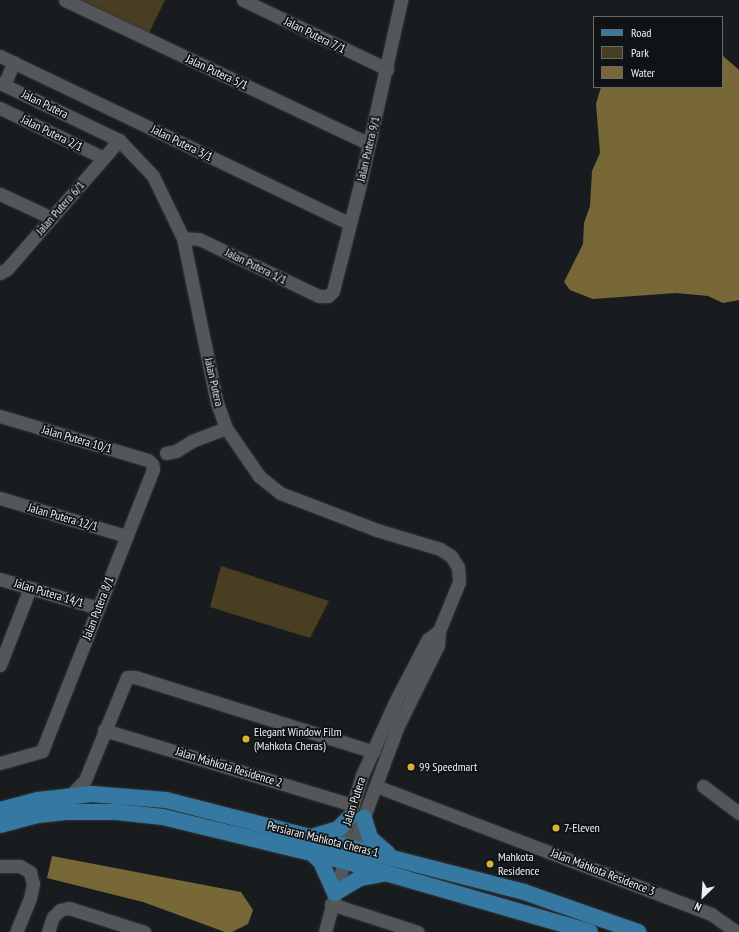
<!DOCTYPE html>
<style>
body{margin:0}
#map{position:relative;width:739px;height:932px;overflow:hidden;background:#191c1f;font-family:"PT Sans Narrow",sans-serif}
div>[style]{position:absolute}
.green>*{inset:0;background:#493e21}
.water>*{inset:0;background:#786837}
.roads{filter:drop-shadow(0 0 1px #333537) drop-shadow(0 0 1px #333537)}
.minor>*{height:13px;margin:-6.5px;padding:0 6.5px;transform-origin:6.5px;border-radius:6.5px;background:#535759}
.major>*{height:16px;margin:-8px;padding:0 8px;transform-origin:8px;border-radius:8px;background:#3579a3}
.dots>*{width:11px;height:11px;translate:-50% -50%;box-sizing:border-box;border:2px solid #101315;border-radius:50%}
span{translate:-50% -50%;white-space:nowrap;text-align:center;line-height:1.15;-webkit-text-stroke:3.5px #101315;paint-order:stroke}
.street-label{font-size:12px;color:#eceeef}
.poi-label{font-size:12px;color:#eceeef}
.left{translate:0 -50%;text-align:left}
.legend{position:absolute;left:593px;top:16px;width:130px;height:72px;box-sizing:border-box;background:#101315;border:1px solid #686b6c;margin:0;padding:5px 7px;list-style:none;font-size:12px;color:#eceeef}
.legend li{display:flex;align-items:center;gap:8px;height:20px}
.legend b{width:20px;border:1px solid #686b6c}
.north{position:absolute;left:683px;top:876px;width:40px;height:40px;-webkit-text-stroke:3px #101315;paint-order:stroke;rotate:205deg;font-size:11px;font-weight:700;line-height:16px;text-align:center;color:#eceeef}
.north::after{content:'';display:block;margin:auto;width:14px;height:18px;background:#eceeef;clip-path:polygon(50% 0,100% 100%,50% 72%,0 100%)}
</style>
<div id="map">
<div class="green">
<div style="clip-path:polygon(81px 0,165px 0,149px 33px)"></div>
<div style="clip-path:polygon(221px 566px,329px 601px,310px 638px,210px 607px)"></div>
</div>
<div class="water">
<div style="clip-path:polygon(722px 55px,739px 70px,739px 300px,723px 303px,708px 296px,676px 293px,593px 299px,570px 290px,564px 282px,583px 244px,584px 223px,590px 206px,592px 171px,600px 153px,596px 104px,601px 87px,722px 87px)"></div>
<div style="clip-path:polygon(52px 856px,241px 892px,253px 910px,248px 924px,232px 932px,225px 932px,143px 902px,47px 878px)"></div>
</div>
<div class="roads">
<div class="minor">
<div style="left:65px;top:0;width:336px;rotate:25.3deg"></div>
<div style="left:243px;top:0;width:160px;rotate:25.6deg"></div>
<div style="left:0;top:56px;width:388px;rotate:25.6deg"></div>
<div style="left:0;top:83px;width:132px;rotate:25.6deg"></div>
<div style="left:119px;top:140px;width:50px;rotate:46.6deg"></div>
<div style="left:153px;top:176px;width:69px;rotate:64.2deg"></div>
<div style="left:183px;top:238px;width:168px;rotate:78.4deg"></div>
<div style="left:217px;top:403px;width:27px;rotate:70deg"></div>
<div style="left:226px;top:428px;width:58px;rotate:55.5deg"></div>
<div style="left:259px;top:476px;width:27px;rotate:39deg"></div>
<div style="left:280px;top:493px;width:104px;rotate:20.9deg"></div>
<div style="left:377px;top:530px;width:66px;rotate:16.8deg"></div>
<div style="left:440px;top:549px;width:13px;rotate:32deg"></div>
<div style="left:451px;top:556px;width:13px;rotate:58deg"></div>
<div style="left:458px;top:567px;width:15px;rotate:86deg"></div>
<div style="left:459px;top:582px;width:53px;rotate:112.2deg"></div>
<div style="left:439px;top:631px;width:14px;rotate:94deg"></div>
<div style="left:438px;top:645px;width:93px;rotate:116.3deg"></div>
<div style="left:397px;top:728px;width:126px;rotate:110.4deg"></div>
<div style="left:353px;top:846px;width:17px;rotate:121deg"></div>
<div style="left:344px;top:861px;width:73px;rotate:105deg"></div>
<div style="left:4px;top:85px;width:25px;rotate:-67deg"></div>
<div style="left:0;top:108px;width:115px;rotate:25.7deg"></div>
<div style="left:0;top:194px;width:57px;rotate:24.8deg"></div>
<div style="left:183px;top:238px;width:16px;rotate:4deg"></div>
<div style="left:199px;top:239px;width:133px;rotate:25.4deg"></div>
<div style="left:319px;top:296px;width:9px"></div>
<div style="left:328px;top:296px;width:7px;rotate:-45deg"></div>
<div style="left:333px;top:291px;width:110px;rotate:-75.8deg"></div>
<div style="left:360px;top:184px;width:189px;rotate:-77.4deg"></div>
<div style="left:0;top:273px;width:8px;rotate:-30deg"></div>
<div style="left:7px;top:269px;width:171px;rotate:-49deg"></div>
<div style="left:0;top:416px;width:154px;rotate:16.6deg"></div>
<div style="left:148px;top:460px;width:6px;rotate:45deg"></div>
<div style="left:166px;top:453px;width:10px;rotate:-11deg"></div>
<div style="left:176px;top:451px;width:19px;rotate:-32deg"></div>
<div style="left:192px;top:441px;width:36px;rotate:-21deg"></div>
<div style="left:0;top:498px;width:132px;rotate:16.8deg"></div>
<div style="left:0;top:579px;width:102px;rotate:16.5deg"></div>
<div style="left:0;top:665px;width:83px;rotate:-68.7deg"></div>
<div style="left:104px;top:730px;width:260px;rotate:16.8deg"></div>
<div style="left:0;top:763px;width:44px;rotate:-15.9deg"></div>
<div style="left:42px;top:751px;width:303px;rotate:-68.5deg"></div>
<div style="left:153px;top:469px;width:5px;rotate:-101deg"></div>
<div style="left:376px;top:786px;width:359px;rotate:20.9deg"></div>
<div style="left:711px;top:914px;width:32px;rotate:35deg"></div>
<div style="left:703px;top:786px;width:45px;rotate:36.9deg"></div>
<div style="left:70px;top:796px;width:22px;rotate:-47deg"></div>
<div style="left:85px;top:780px;width:111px;rotate:-67.8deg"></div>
<div style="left:127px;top:677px;width:8px"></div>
<div style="left:135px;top:677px;width:250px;rotate:17.4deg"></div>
<div style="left:343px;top:854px;width:11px;rotate:-100deg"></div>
<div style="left:341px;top:843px;width:71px;rotate:-72.8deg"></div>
<div style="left:362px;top:775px;width:80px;rotate:-65.7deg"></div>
<div style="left:395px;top:702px;width:71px;rotate:-62.4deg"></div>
<div style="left:428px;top:639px;width:14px;rotate:-36deg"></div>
<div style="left:0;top:866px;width:20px"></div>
<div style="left:20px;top:866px;width:12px;rotate:31deg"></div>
<div style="left:30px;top:872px;width:12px;rotate:76deg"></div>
<div style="left:33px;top:884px;width:14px;rotate:102deg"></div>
<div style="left:30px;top:898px;width:37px;rotate:112deg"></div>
<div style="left:331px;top:904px;width:91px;rotate:17.8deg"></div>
<div style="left:48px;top:932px;width:16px;rotate:-72deg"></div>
<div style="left:53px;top:917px;width:10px;rotate:-45deg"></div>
<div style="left:60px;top:910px;width:9px;rotate:-13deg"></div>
<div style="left:69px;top:908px;width:79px;rotate:17.7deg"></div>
</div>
<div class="major">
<div style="left:0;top:810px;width:39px;rotate:-15deg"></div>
<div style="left:38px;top:800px;width:54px;rotate:-6.3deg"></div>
<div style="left:92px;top:794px;width:74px;rotate:4.6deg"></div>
<div style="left:166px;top:800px;width:370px;rotate:14.4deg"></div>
<div style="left:524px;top:892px;width:121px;rotate:19.3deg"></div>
<div style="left:364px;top:818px;width:21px;rotate:73deg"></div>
<div style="left:370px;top:838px;width:23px;rotate:41deg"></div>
<div style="left:0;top:825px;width:39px;rotate:-15deg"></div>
<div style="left:38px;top:815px;width:30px;rotate:-6deg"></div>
<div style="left:68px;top:812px;width:49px"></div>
<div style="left:117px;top:812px;width:46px;rotate:6.2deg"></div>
<div style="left:163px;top:817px;width:186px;rotate:13.7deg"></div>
<div style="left:344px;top:861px;width:256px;rotate:16.1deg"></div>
<div style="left:315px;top:836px;width:24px;rotate:-17deg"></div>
<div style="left:338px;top:829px;width:16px;rotate:-45deg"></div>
<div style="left:312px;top:853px;width:13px;rotate:45deg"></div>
<div style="left:321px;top:862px;width:34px;rotate:66deg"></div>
<div style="left:335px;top:893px;width:29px;rotate:-31deg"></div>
<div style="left:360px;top:878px;width:22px;rotate:-10deg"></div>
</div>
</div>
<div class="dots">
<div style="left:246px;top:739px;background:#dab333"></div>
<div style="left:411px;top:767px;background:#dab333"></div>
<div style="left:556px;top:828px;background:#dab333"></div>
<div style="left:490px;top:864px;background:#dab333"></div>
</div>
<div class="street-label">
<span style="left:315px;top:35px;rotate:26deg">Jalan Putera 7/1</span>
<span style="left:217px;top:72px;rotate:25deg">Jalan Putera 5/1</span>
<span style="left:45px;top:104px;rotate:26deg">Jalan Putera</span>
<span style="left:52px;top:133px;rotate:26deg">Jalan Putera 2/1</span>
<span style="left:182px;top:143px;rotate:26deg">Jalan Putera 3/1</span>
<span style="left:368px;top:149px;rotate:-77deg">Jalan Putera 9/1</span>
<span style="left:60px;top:208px;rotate:-49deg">Jalan Putera 6/1</span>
<span style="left:256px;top:266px;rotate:26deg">Jalan Putera 1/1</span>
<span style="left:214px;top:382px;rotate:77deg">Jalan Putera</span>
<span style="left:77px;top:439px;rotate:16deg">Jalan Putera 10/1</span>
<span style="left:63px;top:517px;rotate:16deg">Jalan Putera 12/1</span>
<span style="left:49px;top:593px;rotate:17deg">Jalan Putera 14/1</span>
<span style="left:98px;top:608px;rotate:-69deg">Jalan Putera 8/1</span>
<span style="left:229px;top:767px;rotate:17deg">Jalan Mahkota Residence 2</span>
<span style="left:354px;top:801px;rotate:-72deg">Jalan Putera</span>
<span style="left:323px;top:839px;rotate:14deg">Persiaran Mahkota Cheras 1</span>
<span style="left:603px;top:872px;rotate:21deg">Jalan Mahkota Residence 3</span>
</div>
<div class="poi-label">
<span class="left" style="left:254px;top:739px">Elegant Window Film<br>(Mahkota Cheras)</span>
<span class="left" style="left:419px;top:767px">99 Speedmart</span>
<span class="left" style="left:564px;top:828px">7-Eleven</span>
<span class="left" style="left:498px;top:864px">Mahkota<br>Residence</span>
</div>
<ul class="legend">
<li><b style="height:5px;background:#3579a3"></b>Road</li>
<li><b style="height:11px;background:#493e21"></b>Park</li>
<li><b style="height:11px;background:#786837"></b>Water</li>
</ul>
<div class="north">N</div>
</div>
